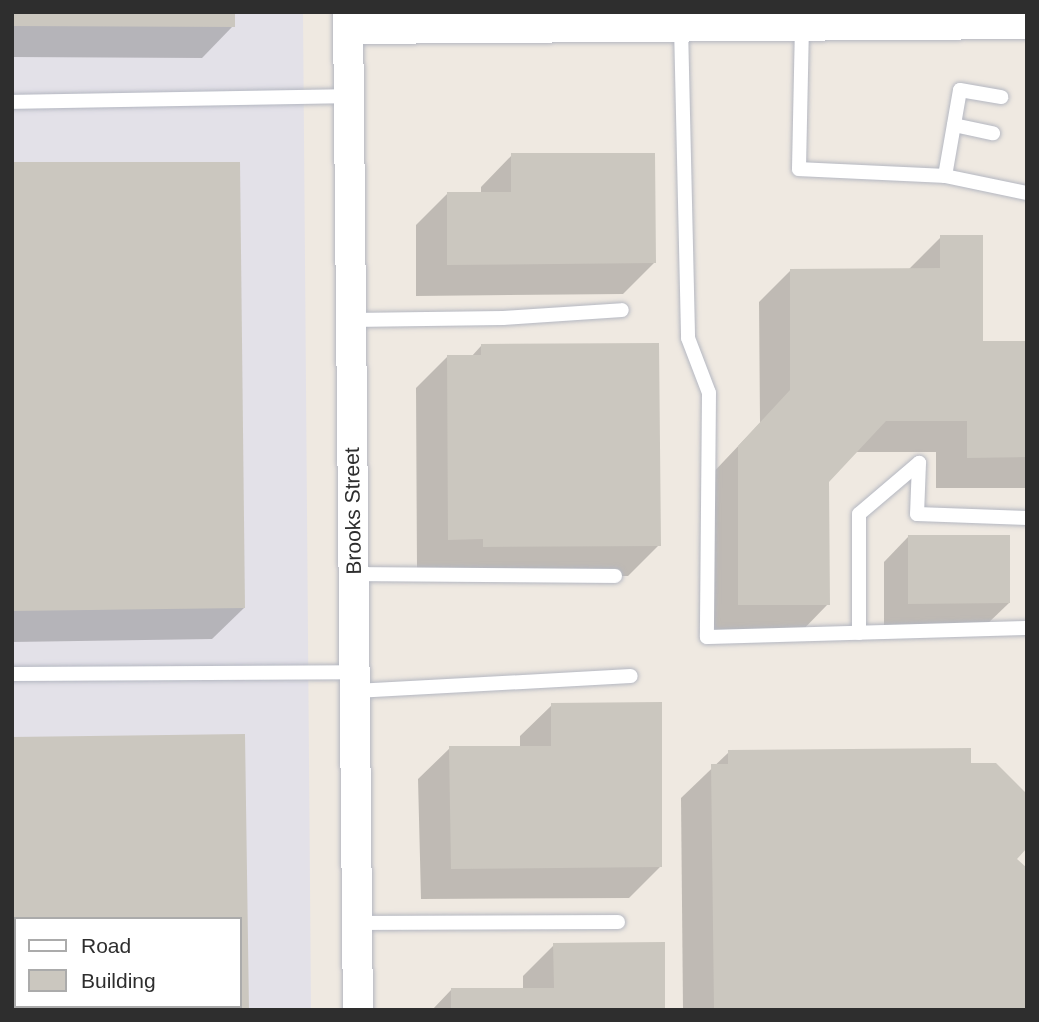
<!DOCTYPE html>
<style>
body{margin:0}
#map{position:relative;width:1039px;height:1022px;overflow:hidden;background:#efe9e1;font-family:Helvetica,sans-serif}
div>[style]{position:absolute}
.industrial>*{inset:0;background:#e3e1e8}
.shadow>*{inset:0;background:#0003}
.building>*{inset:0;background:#cbc7bf}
.roads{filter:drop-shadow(0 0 2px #b4b7c1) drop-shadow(0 0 2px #b4b7c1)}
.service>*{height:14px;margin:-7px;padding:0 7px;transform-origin:7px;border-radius:7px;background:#fff}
.minor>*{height:30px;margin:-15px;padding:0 15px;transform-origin:15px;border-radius:15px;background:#fff}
span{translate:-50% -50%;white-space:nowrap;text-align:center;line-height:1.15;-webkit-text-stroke:5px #fff;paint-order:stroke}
.street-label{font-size:21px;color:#2e2e2e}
.frame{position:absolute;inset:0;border:14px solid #2e2e2e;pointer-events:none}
.legend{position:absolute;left:14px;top:917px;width:228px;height:91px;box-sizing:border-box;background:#fff;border:2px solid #ababab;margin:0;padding:9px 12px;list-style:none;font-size:21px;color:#2e2e2e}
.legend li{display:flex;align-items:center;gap:14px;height:35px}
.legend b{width:35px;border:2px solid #ababab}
</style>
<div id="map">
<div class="industrial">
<div style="clip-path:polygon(evenodd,12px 12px,303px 12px,311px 1010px,12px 1010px,12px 12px,16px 919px,240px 919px,240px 1006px,16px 1006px,16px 919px)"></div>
</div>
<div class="shadow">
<div style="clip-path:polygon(12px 12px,233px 26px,202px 58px,12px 57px)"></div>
<div style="clip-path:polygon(512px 155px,654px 263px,623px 294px,416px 296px,416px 225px,447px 194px,481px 194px,481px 187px)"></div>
<div style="clip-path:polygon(12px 164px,244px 608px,212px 639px,12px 642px)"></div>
<div style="clip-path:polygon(941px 237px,981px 343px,1027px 354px,1027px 488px,936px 488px,936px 452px,855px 452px,828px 482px,828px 604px,797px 636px,707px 636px,707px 479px,760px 423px,759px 302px,790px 271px,909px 269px)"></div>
<div style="clip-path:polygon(481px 346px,659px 545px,628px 576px,452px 577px,417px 570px,416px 388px,447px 357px,471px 357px)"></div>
<div style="clip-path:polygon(908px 537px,1009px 603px,984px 627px,884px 628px,884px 562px)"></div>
<div style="clip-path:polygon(552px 705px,661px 866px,629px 898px,421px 899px,418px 779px,450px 748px,520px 748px,520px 736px)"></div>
<div style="clip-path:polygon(729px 752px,969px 764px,1015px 859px,1027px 1010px,683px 1010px,681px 798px)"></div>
<div style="clip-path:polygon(554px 945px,663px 1010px,432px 1010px,451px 990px,523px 990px,523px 976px)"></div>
</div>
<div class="building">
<div style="clip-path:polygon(12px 12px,235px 12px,235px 27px,12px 26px)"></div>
<div style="clip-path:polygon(511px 153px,655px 153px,656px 263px,447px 265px,447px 192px,511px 192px)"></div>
<div style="clip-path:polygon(12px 162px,240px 162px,245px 608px,12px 611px)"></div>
<div style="clip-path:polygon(940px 235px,983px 235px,983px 341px,1026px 341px,1027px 457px,967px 458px,967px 421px,886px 421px,829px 482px,830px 605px,738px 605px,738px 446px,790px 390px,790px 269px,940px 268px)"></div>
<div style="clip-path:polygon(659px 343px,661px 546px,483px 547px,483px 539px,448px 540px,447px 355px,481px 355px,481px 344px)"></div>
<div style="clip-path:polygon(908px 535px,1010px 535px,1010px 603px,908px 604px)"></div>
<div style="clip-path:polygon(662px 702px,662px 867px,451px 869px,449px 746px,551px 746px,551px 703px)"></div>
<div style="clip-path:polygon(evenodd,245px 734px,249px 1010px,12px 1010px,12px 737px,245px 734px,16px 919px,240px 919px,240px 1006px,16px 1006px,16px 919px)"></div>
<div style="clip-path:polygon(971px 748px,971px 763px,996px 763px,1027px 794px,1027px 848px,1017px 859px,1027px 868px,1027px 1010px,714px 1010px,711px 764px,728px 764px,728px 750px)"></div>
<div style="clip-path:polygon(665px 942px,665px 1010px,451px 1010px,451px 988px,554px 988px,553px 943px)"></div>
</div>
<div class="roads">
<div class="service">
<div style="left:802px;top:25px;width:144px;rotate:91.2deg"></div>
<div style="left:799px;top:169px;width:146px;rotate:2.7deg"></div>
<div style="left:945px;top:176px;width:87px;rotate:-80.1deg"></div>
<div style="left:960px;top:90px;width:42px;rotate:9.7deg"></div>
<div style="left:681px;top:26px;width:312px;rotate:88.7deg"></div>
<div style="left:688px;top:338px;width:59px;rotate:69.1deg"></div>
<div style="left:709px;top:393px;width:244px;rotate:90.5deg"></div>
<div style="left:707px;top:637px;width:320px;rotate:-1.6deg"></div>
<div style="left:12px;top:102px;width:337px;rotate:-1deg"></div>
<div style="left:954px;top:125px;width:40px;rotate:12deg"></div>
<div style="left:945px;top:176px;width:84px;rotate:11.7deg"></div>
<div style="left:351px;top:320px;width:152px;rotate:-0.8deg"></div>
<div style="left:503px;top:318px;width:119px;rotate:-3.8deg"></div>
<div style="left:353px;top:574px;width:262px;rotate:0.4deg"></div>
<div style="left:859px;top:633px;width:119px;rotate:-90deg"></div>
<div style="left:859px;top:514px;width:79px;rotate:-40.4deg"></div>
<div style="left:919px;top:463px;width:51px;rotate:92.2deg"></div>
<div style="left:917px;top:514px;width:110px;rotate:2.1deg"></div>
<div style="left:12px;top:674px;width:342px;rotate:-0.3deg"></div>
<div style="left:355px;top:691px;width:276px;rotate:-3.1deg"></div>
<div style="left:357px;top:923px;width:261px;rotate:-0.2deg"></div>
</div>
<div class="minor">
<div style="left:348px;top:12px;width:998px;rotate:89.43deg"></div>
<div style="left:348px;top:29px;width:679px;rotate:-0.42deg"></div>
</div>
</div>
<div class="street-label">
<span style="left:353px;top:511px;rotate:-91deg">Brooks Street</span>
</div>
<div class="frame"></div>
<ul class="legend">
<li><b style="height:9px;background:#fff"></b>Road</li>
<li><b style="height:19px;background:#cbc7bf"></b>Building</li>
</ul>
</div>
